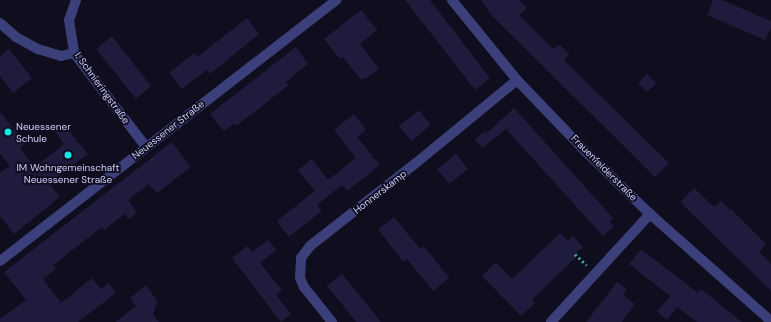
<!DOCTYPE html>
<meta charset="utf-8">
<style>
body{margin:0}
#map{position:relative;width:771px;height:322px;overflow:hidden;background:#0f0d1e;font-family:"DM Sans",sans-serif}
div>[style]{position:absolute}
.building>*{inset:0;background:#1e1b3d}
.path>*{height:2.5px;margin-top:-1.25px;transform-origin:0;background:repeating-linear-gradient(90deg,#35a895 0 2px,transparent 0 5px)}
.minor>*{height:10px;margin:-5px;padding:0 5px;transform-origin:5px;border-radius:5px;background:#3c407a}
.dots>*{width:11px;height:11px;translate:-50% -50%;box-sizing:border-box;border:2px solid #0f0d1e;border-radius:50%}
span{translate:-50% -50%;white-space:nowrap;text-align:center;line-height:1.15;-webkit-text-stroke:3.5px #0f0d1e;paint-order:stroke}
.street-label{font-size:10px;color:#cecefc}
.poi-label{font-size:10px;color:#cecefc}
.left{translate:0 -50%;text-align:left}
</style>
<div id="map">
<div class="building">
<div style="clip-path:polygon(405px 0,430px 0,490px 78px,475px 90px)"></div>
<div style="clip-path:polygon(481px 0,519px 0,527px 8px,519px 15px,553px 49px,560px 45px,569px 54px,564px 60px,669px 163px,655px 177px,491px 15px)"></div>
<div style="clip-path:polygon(713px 0,722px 0,771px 21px,771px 28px,765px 40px,707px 15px)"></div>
<div style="clip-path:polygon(361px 10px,377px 30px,360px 44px,379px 69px,365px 79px,360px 79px,343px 57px,340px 59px,324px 39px)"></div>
<div style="clip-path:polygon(247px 18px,259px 34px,210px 74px,207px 70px,182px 89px,169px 73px,194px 53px,197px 57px)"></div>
<div style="clip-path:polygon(112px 36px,151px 86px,136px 99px,96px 49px)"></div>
<div style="clip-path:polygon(296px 47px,308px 64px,286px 82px,289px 85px,236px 126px,234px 124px,224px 131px,210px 114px)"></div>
<div style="clip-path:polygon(9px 49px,32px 78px,13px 93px,0 76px,0 56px)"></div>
<div style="clip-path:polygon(647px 74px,656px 83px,647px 92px,638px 83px)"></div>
<div style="clip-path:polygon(514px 108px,613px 218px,609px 222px,614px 226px,603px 236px,506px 129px,482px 148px,475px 139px,485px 131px,487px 133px)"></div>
<div style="clip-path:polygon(419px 110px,431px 125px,411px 141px,399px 126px)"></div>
<div style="clip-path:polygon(0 112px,26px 143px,20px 148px,35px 167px,64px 144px,53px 129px,62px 122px,88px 154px,49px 183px,60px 197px,14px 234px,0 216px,0 173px,10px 166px,0 153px)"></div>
<div style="clip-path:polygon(354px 114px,366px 130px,357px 137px,380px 165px,347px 191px,342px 185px,317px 205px,322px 211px,289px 237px,277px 221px,315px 191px,298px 170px,312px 159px,328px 180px,356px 158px,334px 130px)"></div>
<div style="clip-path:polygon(172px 142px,191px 167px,157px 193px,149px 184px,128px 200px,137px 212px,129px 219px,125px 214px,104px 230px,102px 227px,53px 265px,56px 269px,43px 279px,61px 303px,92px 278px,101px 289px,108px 283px,116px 293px,78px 322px,0 322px,0 319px,26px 300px,4px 272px)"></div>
<div style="clip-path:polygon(456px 154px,468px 169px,449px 184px,437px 169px)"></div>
<div style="clip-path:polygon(694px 188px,714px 207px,721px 201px,730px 210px,731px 209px,766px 244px,759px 252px,771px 264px,771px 291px,680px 202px)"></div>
<div style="clip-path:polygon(394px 217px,420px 249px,424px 246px,449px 278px,433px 291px,407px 259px,403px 262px,378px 229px)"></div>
<div style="clip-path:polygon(560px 233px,568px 241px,573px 236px,583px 247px,574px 255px,576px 257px,532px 300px,535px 303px,521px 316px,482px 276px,496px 262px,512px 279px)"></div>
<div style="clip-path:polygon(268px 240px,276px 250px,260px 263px,282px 290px,276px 295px,291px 314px,281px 322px,232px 258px,247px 246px,252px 252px)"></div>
<div style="clip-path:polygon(641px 249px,698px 293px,701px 289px,742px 322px,697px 322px,677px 307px,667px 320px,657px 312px,670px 296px,629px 264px)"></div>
<div style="clip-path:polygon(342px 274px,365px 302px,381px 322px,356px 322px,345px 308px,327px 286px)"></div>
<div style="clip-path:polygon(617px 282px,627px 290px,623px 295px,635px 304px,622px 322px,586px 322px)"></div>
<div style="clip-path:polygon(146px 285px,157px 301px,153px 315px,159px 322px,115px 322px,136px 306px,130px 298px)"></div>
</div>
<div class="path">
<div style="left:575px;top:254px;width:16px;rotate:43deg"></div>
</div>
<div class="minor">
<div style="left:76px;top:0;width:21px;rotate:109deg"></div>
<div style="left:69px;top:20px;width:33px;rotate:81deg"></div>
<div style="left:74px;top:53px;width:118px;rotate:52.5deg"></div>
<div style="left:452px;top:0;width:103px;rotate:50.9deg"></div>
<div style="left:517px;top:80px;width:98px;rotate:46.2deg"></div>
<div style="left:585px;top:151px;width:91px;rotate:44.1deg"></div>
<div style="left:650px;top:214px;width:162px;rotate:41.5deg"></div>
<div style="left:0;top:23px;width:21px;rotate:41deg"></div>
<div style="left:16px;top:37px;width:25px;rotate:29deg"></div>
<div style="left:38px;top:49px;width:24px;rotate:17deg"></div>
<div style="left:61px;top:56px;width:13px;rotate:-13deg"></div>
<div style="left:0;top:261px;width:426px;rotate:-37.8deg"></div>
<div style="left:332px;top:322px;width:45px;rotate:-128.7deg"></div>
<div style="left:304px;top:287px;width:10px;rotate:-114deg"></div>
<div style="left:300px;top:278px;width:20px;rotate:-87deg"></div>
<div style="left:301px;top:258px;width:15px;rotate:-53deg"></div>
<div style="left:310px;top:246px;width:135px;rotate:-38.1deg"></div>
<div style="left:416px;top:163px;width:131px;rotate:-39.4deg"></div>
<div style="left:551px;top:322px;width:147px;rotate:-47.5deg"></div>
</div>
<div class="dots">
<div style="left:8px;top:132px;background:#10e6e5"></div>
<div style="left:68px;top:155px;background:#10e6e5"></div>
</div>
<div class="street-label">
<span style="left:102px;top:88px;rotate:54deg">I. Schnieringstraße</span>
<span style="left:168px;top:130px;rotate:-38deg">Neuessener Straße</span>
<span style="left:604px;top:168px;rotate:45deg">Frauenfelderstraße</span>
<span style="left:380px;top:192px;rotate:-38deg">Honnerskamp</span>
</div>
<div class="poi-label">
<span class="left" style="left:16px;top:132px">Neuessener<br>Schule</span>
<span style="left:68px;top:173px">IM Wohngemeinschaft<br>Neuessener Straße</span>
</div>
</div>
